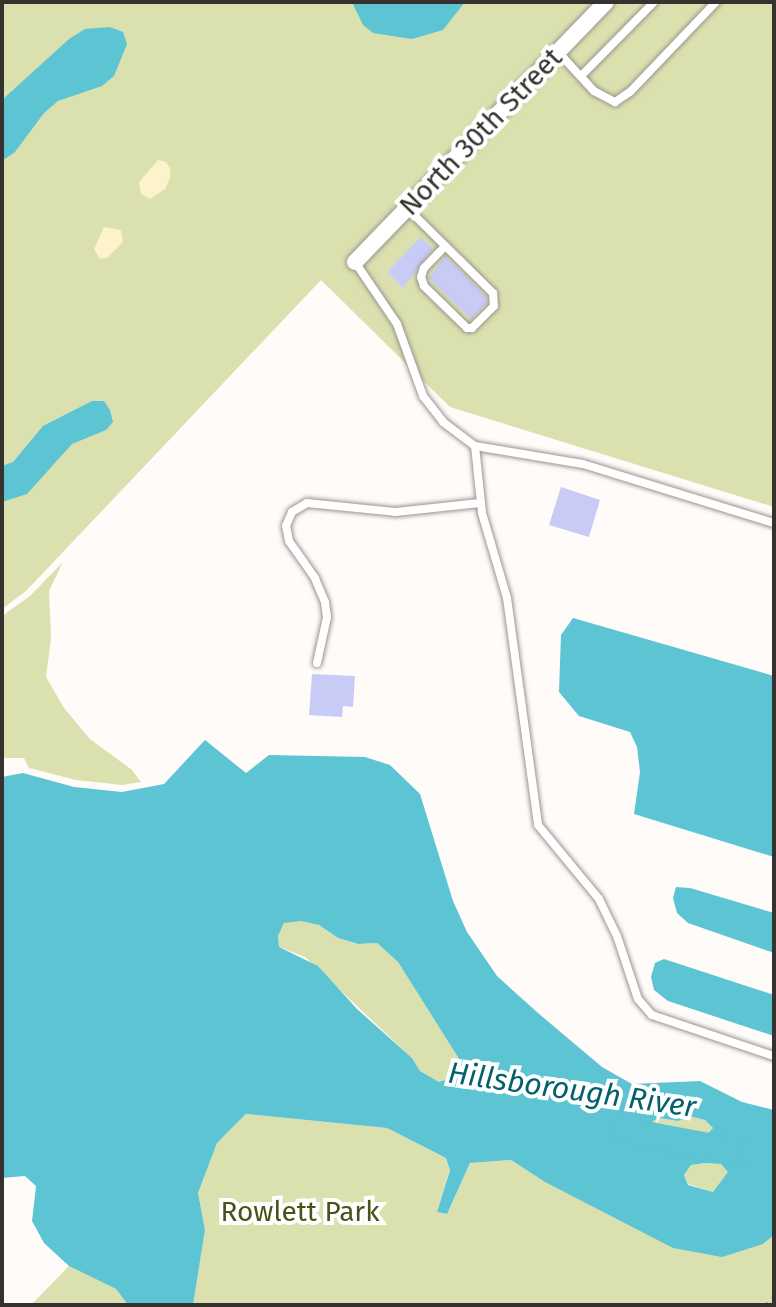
<!DOCTYPE html>
<style>
body{margin:0}
#map{position:relative;width:776px;height:1307px;overflow:hidden;background:#fefbf9;font-family:"Fira Sans",sans-serif}
div>[style]{position:absolute}
.green>*{inset:0;background:#dbe1ae}
.sand>*{inset:0;background:#fcf2cc}
.water>*{inset:0;background:#5dc4d3}
.river>*{height:26px;margin:-13px;padding:0 13px;transform-origin:13px;border-radius:13px;background:#5dc4d3}
.building>*{inset:0;background:#c8cbf5}
.path>*{height:3px;margin-top:-1.5px;transform-origin:0;background:repeating-linear-gradient(90deg,#adaaa8 0 4px,transparent 0 10px)}
.roads{filter:drop-shadow(0 0 2px #9c9591) drop-shadow(0 0 2px #9c9591)}
.service>*{height:8px;margin:-4px;padding:0 4px;transform-origin:4px;border-radius:4px;background:#fff}
.minor>*{height:16px;margin:-8px;padding:0 8px;transform-origin:8px;border-radius:8px;background:#fff}
span{translate:-50% -50%;white-space:nowrap;text-align:center;line-height:1.15;-webkit-text-stroke:8px #fff;paint-order:stroke}
.street-label{font-size:28px;color:#353230}
.park-label{font-size:28px;color:#4c5019}
.water-label{font-size:30px;color:#04616c;font-style:italic}
.frame{position:absolute;inset:0;border:4px solid #353230;pointer-events:none}
</style>
<div id="map">
<div class="green">
<div style="clip-path:polygon(2px 2px,774px 2px,774px 507px,450px 407px,321px 280px,26px 591px,2px 609px)"></div>
<div style="clip-path:polygon(63px 562px,49px 591px,51px 639px,46px 677px,64px 708px,90px 739px,132px 770px,141px 782px,122px 785px,76px 780px,29px 768px,24px 758px,2px 758px,2px 616px,30px 596px)"></div>
<div style="clip-path:polygon(301px 920px,319px 925px,338px 938px,357px 944px,377px 943px,398px 962px,461px 1062px,460px 1075px,439px 1082px,420px 1071px,412px 1058px,305px 957px,279px 947px,278px 936px,284px 923px)"></div>
<div style="clip-path:polygon(246px 1114px,387px 1128px,446px 1158px,450px 1169px,437px 1212px,447px 1214px,470px 1163px,511px 1160px,545px 1182px,602px 1210px,763px 1244px,774px 1235px,774px 1305px,193px 1305px,205px 1230px,198px 1193px,217px 1143px)"></div>
<div style="clip-path:polygon(693px 1117px,705px 1120px,713px 1128px,698px 1144px,671px 1143px,650px 1128px,653px 1121px,659px 1118px,678px 1121px)"></div>
<div style="clip-path:polygon(705px 1163px,721px 1164px,729px 1172px,713px 1192px,688px 1184px,684px 1175px,691px 1165px)"></div>
<div style="clip-path:polygon(69px 1266px,116px 1289px,128px 1305px,31px 1305px)"></div>
</div>
<div class="sand">
<div style="clip-path:polygon(158px 160px,166px 162px,170px 168px,170px 178px,165px 189px,150px 199px,141px 194px,139px 182px)"></div>
<div style="clip-path:polygon(104px 227px,121px 230px,123px 242px,107px 258px,100px 259px,94px 249px)"></div>
</div>
<div class="water">
<div style="clip-path:polygon(352px 2px,465px 2px,443px 30px,412px 39px,373px 33px,363px 25px)"></div>
<div style="clip-path:polygon(110px 27px,123px 32px,127px 44px,114px 76px,102px 86px,58px 101px,44px 113px,15px 152px,2px 161px,2px 100px,69px 39px,85px 29px)"></div>
<div style="clip-path:polygon(92px 401px,104px 401px,110px 410px,113px 422px,106px 430px,72px 444px,27px 494px,2px 502px,2px 466px,13px 462px,43px 426px)"></div>
<div style="clip-path:polygon(573px 618px,774px 676px,774px 857px,634px 814px,640px 772px,637px 747px,630px 732px,579px 716px,559px 692px,561px 635px)"></div>
<div style="clip-path:polygon(evenodd,205px 740px,246px 773px,269px 755px,365px 757px,390px 765px,420px 794px,453px 901px,467px 932px,497px 976px,538px 1013px,602px 1067px,632px 1084px,700px 1081px,742px 1102px,774px 1110px,774px 1235px,763px 1244px,722px 1257px,673px 1248px,545px 1182px,511px 1160px,470px 1163px,447px 1214px,437px 1212px,450px 1170px,446px 1158px,387px 1128px,246px 1114px,217px 1143px,198px 1193px,205px 1230px,193px 1305px,128px 1305px,116px 1289px,69px 1266px,44px 1243px,32px 1221px,36px 1186px,25px 1176px,2px 1178px,2px 777px,23px 773px,74px 787px,122px 792px,164px 784px,205px 740px,301px 921px,319px 925px,338px 938px,358px 944px,377px 943px,398px 962px,461px 1062px,460px 1075px,439px 1082px,420px 1071px,412px 1058px,357px 1009px,318px 966px,279px 947px,278px 936px,284px 923px,301px 921px,205px 740px,693px 1117px,705px 1120px,713px 1128px,698px 1144px,671px 1143px,650px 1128px,653px 1121px,659px 1118px,678px 1121px,693px 1117px,205px 740px,705px 1163px,721px 1164px,728px 1172px,713px 1192px,688px 1185px,684px 1175px,691px 1165px,705px 1163px)"></div>
<div style="clip-path:polygon(676px 887px,690px 888px,774px 913px,774px 953px,688px 923px,677px 913px,673px 898px)"></div>
<div style="clip-path:polygon(664px 959px,774px 995px,774px 1036px,668px 1001px,654px 990px,651px 977px,655px 963px)"></div>
</div>
<div class="river">
<div style="left:624px;top:1130px;width:129px;rotate:10.7deg"></div>
<div style="left:751px;top:1154px;width:23px"></div>
</div>
<div class="building">
<div style="clip-path:polygon(421px 237px,433px 249px,403px 288px,387px 272px)"></div>
<div style="clip-path:polygon(445px 256px,486px 296px,487px 303px,471px 319px,429px 278px)"></div>
<div style="clip-path:polygon(561px 487px,600px 500px,589px 537px,549px 525px)"></div>
<div style="clip-path:polygon(312px 674px,355px 676px,353px 707px,343px 706px,342px 717px,309px 715px)"></div>
</div>
<div class="path">
<div style="left:765px;top:1305px;width:13px;rotate:-45deg"></div>
</div>
<div class="roads">
<div class="service">
<div style="left:558px;top:52px;width:53px;rotate:47.3deg"></div>
<div style="left:594px;top:91px;width:24px;rotate:28deg"></div>
<div style="left:615px;top:102px;width:18px;rotate:-34deg"></div>
<div style="left:630px;top:92px;width:124px;rotate:-46.3deg"></div>
<div style="left:581px;top:76px;width:104px;rotate:-45.4deg"></div>
<div style="left:407px;top:208px;width:121px;rotate:44.7deg"></div>
<div style="left:493px;top:293px;width:13px;rotate:86deg"></div>
<div style="left:494px;top:306px;width:31px;rotate:135deg"></div>
<div style="left:472px;top:328px;width:5px;rotate:180deg"></div>
<div style="left:467px;top:328px;width:60px;rotate:-135.7deg"></div>
<div style="left:424px;top:286px;width:9px;rotate:-108deg"></div>
<div style="left:421px;top:277px;width:9px;rotate:-72deg"></div>
<div style="left:424px;top:268px;width:30px;rotate:-46deg"></div>
<div style="left:355px;top:262px;width:75px;rotate:55.9deg"></div>
<div style="left:397px;top:324px;width:77px;rotate:70.1deg"></div>
<div style="left:423px;top:396px;width:33px;rotate:52deg"></div>
<div style="left:443px;top:422px;width:40px;rotate:37deg"></div>
<div style="left:475px;top:446px;width:109px;rotate:9.5deg"></div>
<div style="left:583px;top:464px;width:200px;rotate:17.2deg"></div>
<div style="left:475px;top:446px;width:67px;rotate:84deg"></div>
<div style="left:482px;top:513px;width:89px;rotate:73.6deg"></div>
<div style="left:507px;top:598px;width:229px;rotate:82.2deg"></div>
<div style="left:538px;top:825px;width:96px;rotate:50.5deg"></div>
<div style="left:599px;top:899px;width:41px;rotate:64.1deg"></div>
<div style="left:617px;top:936px;width:66px;rotate:71.6deg"></div>
<div style="left:638px;top:999px;width:21px;rotate:49deg"></div>
<div style="left:652px;top:1015px;width:129px;rotate:18.6deg"></div>
<div style="left:317px;top:663px;width:47px;rotate:-77.7deg"></div>
<div style="left:327px;top:617px;width:15px;rotate:-98deg"></div>
<div style="left:325px;top:602px;width:26px;rotate:-113deg"></div>
<div style="left:315px;top:578px;width:45px;rotate:-125.1deg"></div>
<div style="left:289px;top:541px;width:15px;rotate:-101deg"></div>
<div style="left:286px;top:526px;width:15px;rotate:-67deg"></div>
<div style="left:292px;top:512px;width:17px;rotate:-31deg"></div>
<div style="left:307px;top:503px;width:88px;rotate:5.8deg"></div>
<div style="left:395px;top:512px;width:86px;rotate:-6deg"></div>
</div>
<div class="minor">
<div style="left:355px;top:262px;width:361px;rotate:-46deg"></div>
</div>
</div>
<div class="street-label">
<span style="left:481px;top:132px;rotate:-46deg">North 30th Street</span>
</div>
<div class="park-label">
<span style="left:300px;top:1212px">Rowlett Park</span>
</div>
<div class="water-label">
<span style="left:572px;top:1090px;rotate:8deg">Hillsborough River</span>
</div>
<div class="frame"></div>
</div>
